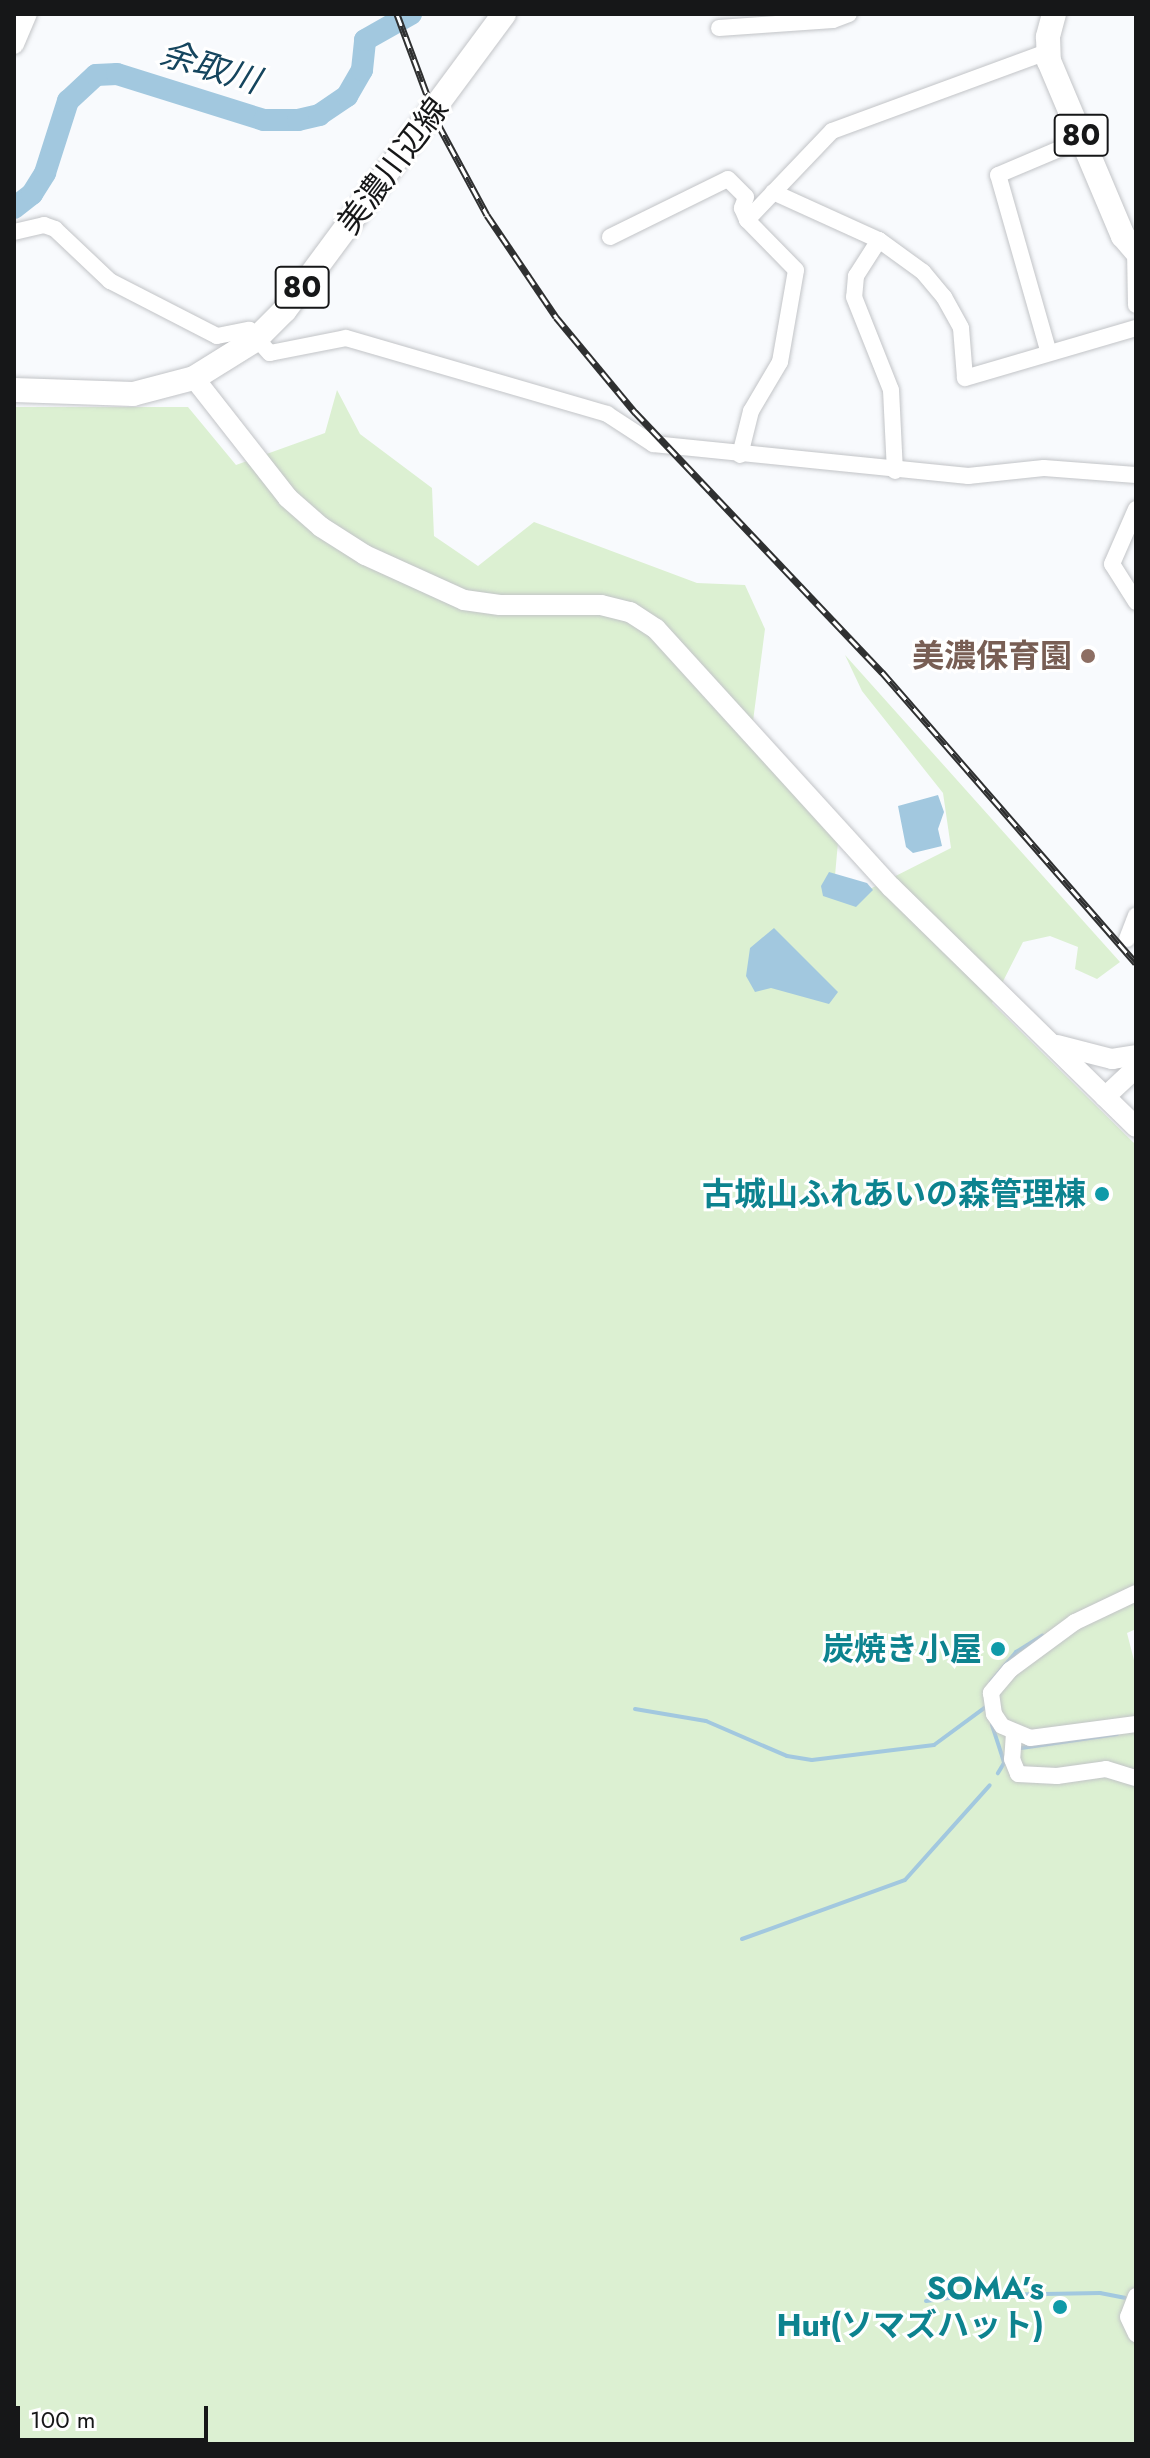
<!DOCTYPE html>
<meta charset="utf-8">
<style>
body{margin:0}
#map{position:relative;width:1150px;height:2458px;overflow:hidden;background:#f8fafd;font-family:Jost,"Noto Sans JP",sans-serif}
div>[style]{position:absolute}
.green>*{inset:0;background:#dcf0d2}
.water>*{inset:0;background:#a2c8df}
.stream>*{height:4px;margin:-2px;padding:0 2px;transform-origin:2px;border-radius:2px;background:#a2c8df}
.river>*{height:22px;margin:-11px;padding:0 11px;transform-origin:11px;border-radius:11px;background:#a2c8df}
.roads{filter:drop-shadow(0 0 2px #c2c4c7) drop-shadow(0 0 2px #c2c4c7)}
.minor>*{height:16px;margin:-8px;padding:0 8px;transform-origin:8px;border-radius:8px;background:#fff}
.tertiary>*{height:20px;margin:-10px;padding:0 10px;transform-origin:10px;border-radius:10px;background:#fff}
.primary>*{height:24px;margin:-12px;padding:0 12px;transform-origin:12px;border-radius:12px;background:#fff}
.rail>*{height:7px;margin-top:-3.5px;transform-origin:0;background:repeating-linear-gradient(90deg,#fff 0 12px,#2f3031 0 24px);box-sizing:border-box;border-block:2px solid #2f3031}
.dots>*{width:22px;height:22px;translate:-50% -50%;box-sizing:border-box;border:4px solid #fff;border-radius:50%}
span{translate:-50% -50%;white-space:nowrap;text-align:center;line-height:1.15;-webkit-text-stroke:6px #fff;paint-order:stroke}
.shield-label span{padding:2px 6px;background:#fff;border:2px solid;border-radius:6px;-webkit-text-stroke-width:0}
.shield-label{font-size:30px;color:#161718;font-weight:700}
.street-label{font-size:32px;color:#161718}
.education-label{font-size:32px;color:#785e54;font-weight:700}
.right{translate:-100% -50%;text-align:right}
.culture-label{font-size:32px;color:#0d838f;font-weight:700}
.water-label{font-size:34px;color:#15455e;font-style:italic}
.frame{position:absolute;inset:0;border:16px solid #161718;pointer-events:none}
.scale{position:absolute;left:16px;top:2406px;width:192px;height:36px;box-sizing:border-box;border:4px solid #161718;border-top:0;padding-left:10px;font-size:24px;line-height:28px;white-space:nowrap;color:#161718;-webkit-text-stroke:6px #fff;paint-order:stroke}
</style>
<div id="map">
<div class="green">
<div style="clip-path:polygon(337px 390px,360px 434px,432px 488px,434px 536px,478px 566px,534px 522px,697px 583px,745px 585px,765px 629px,750px 744px,838px 842px,834px 887px,852px 898px,951px 848px,943px 793px,862px 691px,845px 655px,1120px 962px,1097px 979px,1075px 969px,1078px 947px,1050px 936px,1023px 942px,992px 1003px,1136px 1145px,1136px 1629px,1127px 1633px,1136px 1668px,1136px 2444px,14px 2444px,14px 407px,188px 407px,236px 465px,325px 433px)"></div>
</div>
<div class="water">
<div style="clip-path:polygon(938px 795px,944px 812px,938px 829px,942px 846px,913px 853px,906px 847px,898px 806px)"></div>
<div style="clip-path:polygon(829px 872px,867px 883px,873px 890px,856px 907px,823px 896px,821px 886px)"></div>
<div style="clip-path:polygon(774px 928px,838px 992px,829px 1004px,771px 988px,755px 992px,746px 976px,750px 948px)"></div>
</div>
<div class="stream">
<div style="left:991px;top:1682px;width:39px;rotate:-50deg"></div>
<div style="left:1016px;top:1652px;width:31px;rotate:-32deg"></div>
<div style="left:635px;top:1709px;width:72px;rotate:9.6deg"></div>
<div style="left:706px;top:1721px;width:88px;rotate:23.4deg"></div>
<div style="left:787px;top:1756px;width:25px;rotate:9deg"></div>
<div style="left:812px;top:1760px;width:123px;rotate:-7deg"></div>
<div style="left:934px;top:1745px;width:66px;rotate:-36.3deg"></div>
<div style="left:992px;top:1725px;width:40px;rotate:72deg"></div>
<div style="left:1004px;top:1763px;width:12px;rotate:121deg"></div>
<div style="left:1021px;top:1748px;width:97px;rotate:-8.3deg"></div>
<div style="left:742px;top:1939px;width:173px;rotate:-19.9deg"></div>
<div style="left:905px;top:1880px;width:127px;rotate:-48.2deg"></div>
<div style="left:987px;top:2295px;width:113px;rotate:-1deg"></div>
<div style="left:1100px;top:2293px;width:25px;rotate:11deg"></div>
<div style="left:926px;top:2301px;width:46px;rotate:-7.4deg"></div>
</div>
<div class="river">
<div style="left:14px;top:208px;width:23px;rotate:-38deg"></div>
<div style="left:32px;top:194px;width:25px;rotate:-58deg"></div>
<div style="left:45px;top:173px;width:76px;rotate:-72.3deg"></div>
<div style="left:68px;top:101px;width:38px;rotate:-43deg"></div>
<div style="left:96px;top:75px;width:21px;rotate:-3deg"></div>
<div style="left:117px;top:74px;width:154px;rotate:17.4deg"></div>
<div style="left:264px;top:120px;width:34px"></div>
<div style="left:298px;top:120px;width:22px;rotate:-13deg"></div>
<div style="left:319px;top:115px;width:34px;rotate:-34deg"></div>
<div style="left:347px;top:96px;width:30px;rotate:-60deg"></div>
<div style="left:362px;top:70px;width:30px;rotate:-84deg"></div>
<div style="left:365px;top:40px;width:53px;rotate:-29.5deg"></div>
</div>
<div class="roads">
<div class="minor">
<div style="left:719px;top:28px;width:114px;rotate:-4deg"></div>
<div style="left:833px;top:20px;width:17px;rotate:-21deg"></div>
<div style="left:773px;top:192px;width:116px;rotate:24.4deg"></div>
<div style="left:879px;top:240px;width:43px;rotate:122.6deg"></div>
<div style="left:856px;top:276px;width:21px;rotate:95deg"></div>
<div style="left:854px;top:297px;width:100px;rotate:68.3deg"></div>
<div style="left:891px;top:390px;width:81px;rotate:87.2deg"></div>
<div style="left:14px;top:232px;width:31px;rotate:-13deg"></div>
<div style="left:44px;top:225px;width:12px;rotate:20deg"></div>
<div style="left:55px;top:229px;width:76px;rotate:43.4deg"></div>
<div style="left:110px;top:281px;width:120px;rotate:27.2deg"></div>
<div style="left:217px;top:336px;width:33px;rotate:-11deg"></div>
<div style="left:249px;top:330px;width:31px;rotate:48deg"></div>
<div style="left:270px;top:353px;width:77px;rotate:-11.2deg"></div>
<div style="left:346px;top:338px;width:272px;rotate:16.2deg"></div>
<div style="left:607px;top:414px;width:55px;rotate:33.1deg"></div>
<div style="left:653px;top:444px;width:317px;rotate:5.8deg"></div>
<div style="left:968px;top:476px;width:76px;rotate:-6deg"></div>
<div style="left:1044px;top:468px;width:92px;rotate:4.4deg"></div>
<div style="left:610px;top:237px;width:131px;rotate:-26.2deg"></div>
<div style="left:728px;top:179px;width:25px;rotate:45deg"></div>
<div style="left:746px;top:197px;width:12px;rotate:110deg"></div>
<div style="left:742px;top:208px;width:13px;rotate:67deg"></div>
<div style="left:747px;top:220px;width:123px;rotate:-46.3deg"></div>
<div style="left:832px;top:131px;width:231px;rotate:-20.2deg"></div>
<div style="left:879px;top:240px;width:54px;rotate:36deg"></div>
<div style="left:923px;top:272px;width:33px;rotate:50deg"></div>
<div style="left:944px;top:297px;width:35px;rotate:61deg"></div>
<div style="left:961px;top:328px;width:50px;rotate:85.4deg"></div>
<div style="left:965px;top:378px;width:178px;rotate:-16.3deg"></div>
<div style="left:1135px;top:249px;width:56px;rotate:89deg"></div>
<div style="left:1048px;top:350px;width:182px;rotate:-105.9deg"></div>
<div style="left:998px;top:175px;width:92px;rotate:-23deg"></div>
<div style="left:740px;top:455px;width:45px;rotate:-76deg"></div>
<div style="left:751px;top:411px;width:57px;rotate:-59.4deg"></div>
<div style="left:780px;top:362px;width:93px;rotate:-80.1deg"></div>
<div style="left:796px;top:270px;width:70px;rotate:-134.4deg"></div>
<div style="left:1136px;top:509px;width:60px;rotate:113.6deg"></div>
<div style="left:1112px;top:564px;width:45px;rotate:57.7deg"></div>
<div style="left:1127px;top:939px;width:25px;rotate:-69deg"></div>
<div style="left:1136px;top:1593px;width:68px;rotate:154.6deg"></div>
<div style="left:1075px;top:1622px;width:81px;rotate:143.6deg"></div>
<div style="left:1010px;top:1670px;width:30px;rotate:130deg"></div>
<div style="left:991px;top:1693px;width:21px;rotate:82deg"></div>
<div style="left:994px;top:1714px;width:14px;rotate:56deg"></div>
<div style="left:1002px;top:1726px;width:30px;rotate:23deg"></div>
<div style="left:1030px;top:1738px;width:107px;rotate:-7.5deg"></div>
<div style="left:1014px;top:1733px;width:26px;rotate:94deg"></div>
<div style="left:1012px;top:1759px;width:16px;rotate:68deg"></div>
<div style="left:1018px;top:1774px;width:39px;rotate:3deg"></div>
<div style="left:1057px;top:1776px;width:49px;rotate:-8.1deg"></div>
<div style="left:1106px;top:1769px;width:31px;rotate:17deg"></div>
<div style="left:1136px;top:2296px;width:22px;rotate:111deg"></div>
<div style="left:1128px;top:2317px;width:19px;rotate:65deg"></div>
</div>
<div class="tertiary">
<div style="left:14px;top:44px;width:33px;rotate:-67deg"></div>
<div style="left:194px;top:378px;width:152px;rotate:51.9deg"></div>
<div style="left:288px;top:498px;width:44px;rotate:41.3deg"></div>
<div style="left:321px;top:527px;width:52px;rotate:32.5deg"></div>
<div style="left:365px;top:555px;width:109px;rotate:24.4deg"></div>
<div style="left:464px;top:600px;width:36px;rotate:8deg"></div>
<div style="left:500px;top:605px;width:101px"></div>
<div style="left:601px;top:605px;width:30px;rotate:14deg"></div>
<div style="left:630px;top:612px;width:31px;rotate:33deg"></div>
<div style="left:656px;top:629px;width:349px;rotate:47.7deg"></div>
<div style="left:891px;top:887px;width:343px;rotate:44.4deg"></div>
<div style="left:1057px;top:1045px;width:57px;rotate:14.3deg"></div>
<div style="left:1112px;top:1059px;width:24px;rotate:-9deg"></div>
<div style="left:1105px;top:1097px;width:42px;rotate:-43.1deg"></div>
</div>
<div class="primary">
<div style="left:1054px;top:14px;width:24px;rotate:105deg"></div>
<div style="left:1048px;top:37px;width:24px;rotate:88deg"></div>
<div style="left:1049px;top:61px;width:190px;rotate:67.1deg"></div>
<div style="left:1123px;top:236px;width:20px;rotate:49deg"></div>
<div style="left:14px;top:390px;width:119px;rotate:1.9deg"></div>
<div style="left:133px;top:394px;width:63px;rotate:-14.7deg"></div>
<div style="left:194px;top:378px;width:72px;rotate:-31.9deg"></div>
<div style="left:255px;top:340px;width:42px;rotate:-45deg"></div>
<div style="left:285px;top:310px;width:368px;rotate:-53.5deg"></div>
</div>
</div>
<div class="rail">
<div style="left:397px;top:14px;width:117px;rotate:69.6deg"></div>
<div style="left:438px;top:124px;width:103px;rotate:61.7deg"></div>
<div style="left:487px;top:215px;width:123px;rotate:55.9deg"></div>
<div style="left:556px;top:317px;width:124px;rotate:50.3deg"></div>
<div style="left:635px;top:412px;width:359px;rotate:46.5deg"></div>
<div style="left:882px;top:672px;width:386px;rotate:48.9deg"></div>
</div>
<div class="dots">
<div style="left:1088px;top:656px;background:#8d6e63"></div>
<div style="left:1102px;top:1194px;background:#0f9aa8"></div>
<div style="left:998px;top:1649px;background:#0f9aa8"></div>
<div style="left:1060px;top:2307px;background:#0f9aa8"></div>
</div>
<div class="shield-label">
<span style="left:1081px;top:135px">80</span>
<span style="left:302px;top:287px">80</span>
</div>
<div class="street-label">
<span style="left:393px;top:166px;rotate:-53deg">美濃川辺線</span>
</div>
<div class="education-label">
<span class="right" style="left:1072px;top:656px">美濃保育園</span>
</div>
<div class="culture-label">
<span class="right" style="left:1086px;top:1194px">古城山ふれあいの森管理棟</span>
<span class="right" style="left:982px;top:1649px">炭焼き小屋</span>
<span class="right" style="left:1044px;top:2307px">SOMA’s<br>Hut(ソマズハット)</span>
</div>
<div class="water-label">
<span style="left:210px;top:67px;rotate:17deg">余取川</span>
</div>
<div class="frame"></div>
<div class="scale">100 m</div>
</div>
